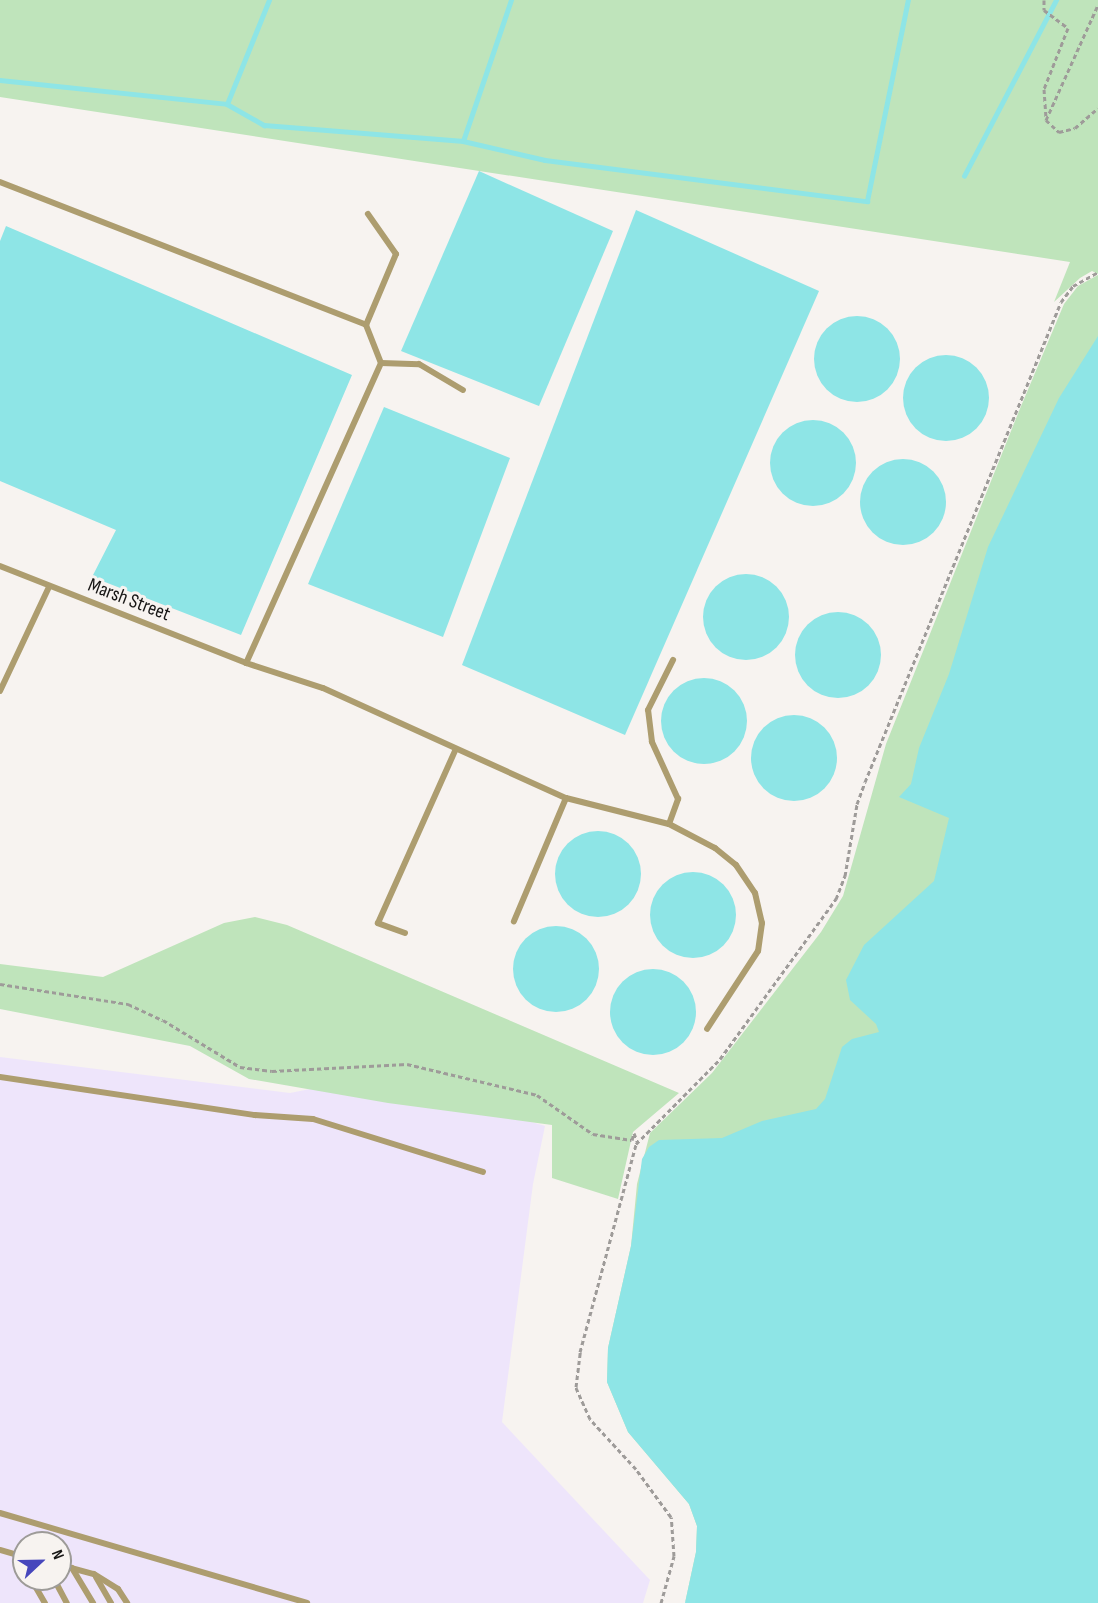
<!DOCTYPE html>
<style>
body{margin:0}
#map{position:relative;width:1098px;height:1603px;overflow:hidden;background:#f7f3f0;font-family:"Sofia Sans Condensed",sans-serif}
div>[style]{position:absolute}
.industrial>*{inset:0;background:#eee5fb}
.green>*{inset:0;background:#bfe4bb}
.water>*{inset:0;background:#8ee5e6}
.round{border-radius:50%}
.stream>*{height:4.5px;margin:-2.25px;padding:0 2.25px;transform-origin:2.25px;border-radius:2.25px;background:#8ee5e6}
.path>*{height:3px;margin-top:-1.5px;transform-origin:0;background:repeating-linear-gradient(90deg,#9e9b99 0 4.5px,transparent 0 7.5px)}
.lane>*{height:6px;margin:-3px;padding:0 3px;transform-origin:3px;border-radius:3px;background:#ad9d6f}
span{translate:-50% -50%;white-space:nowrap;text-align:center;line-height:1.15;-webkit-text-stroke:6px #f7f3f0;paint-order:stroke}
.street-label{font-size:20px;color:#171615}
.north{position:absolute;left:12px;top:1531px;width:60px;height:60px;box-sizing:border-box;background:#f7f3f0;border:2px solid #9d9b98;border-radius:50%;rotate:68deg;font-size:16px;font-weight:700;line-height:24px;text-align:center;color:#171615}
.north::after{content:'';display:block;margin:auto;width:21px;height:27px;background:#4646bc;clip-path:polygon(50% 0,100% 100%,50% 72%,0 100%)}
</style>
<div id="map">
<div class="industrial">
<div style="clip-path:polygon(evenodd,0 1057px,290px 1093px,375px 1076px,545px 1126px,533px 1184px,502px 1422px,650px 1580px,643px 1603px,0 1603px,0 1057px,24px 1543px,60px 1543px,60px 1579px,24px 1579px,24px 1543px)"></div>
</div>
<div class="green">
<div style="clip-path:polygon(0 0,1098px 0,1098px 274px,1092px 271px,1080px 278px,1054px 302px,1070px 262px,0 97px)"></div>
<div style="clip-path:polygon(1098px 275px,1098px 580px,685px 1603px,696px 1552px,697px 1526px,689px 1504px,628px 1432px,607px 1382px,608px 1348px,631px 1246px,637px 1184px,650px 1133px,712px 1073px,821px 932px,843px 896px,886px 744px,1019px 411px,1064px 304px,1078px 286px)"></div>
<div style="clip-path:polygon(255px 917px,287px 925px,679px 1093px,633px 1132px,618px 1199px,552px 1178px,552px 1125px,388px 1103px,249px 1079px,190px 1046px,0 1009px,0 964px,103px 977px,224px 923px)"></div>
</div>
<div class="water">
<div style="clip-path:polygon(479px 171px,613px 231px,539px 406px,401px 351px)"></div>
<div style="clip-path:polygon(636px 210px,819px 291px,625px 735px,462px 665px)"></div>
<div style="clip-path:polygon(6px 226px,352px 375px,241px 635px,92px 577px,116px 530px,0 481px,0 241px)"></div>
<div class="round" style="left:814px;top:316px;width:86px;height:86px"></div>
<div style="clip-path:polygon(1098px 336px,1098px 1603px,685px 1603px,696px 1552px,697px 1526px,689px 1504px,628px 1432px,607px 1382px,608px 1348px,631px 1246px,642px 1159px,649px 1147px,659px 1140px,722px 1138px,762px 1121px,816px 1109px,825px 1099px,842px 1047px,852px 1039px,879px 1032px,876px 1024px,850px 1000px,846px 980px,864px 945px,934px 881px,949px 818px,899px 797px,911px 784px,919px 748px,949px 674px,988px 547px,1059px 398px)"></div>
<div class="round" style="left:903px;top:355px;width:86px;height:86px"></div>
<div style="clip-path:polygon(384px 407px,510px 458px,443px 637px,308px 584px)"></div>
<div class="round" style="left:770px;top:420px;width:86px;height:86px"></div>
<div class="round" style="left:860px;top:459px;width:86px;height:86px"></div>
<div class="round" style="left:703px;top:574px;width:86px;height:86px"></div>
<div class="round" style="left:795px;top:612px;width:86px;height:86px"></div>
<div class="round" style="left:661px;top:678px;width:86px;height:86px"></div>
<div class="round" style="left:751px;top:715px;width:86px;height:86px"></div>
<div class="round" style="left:555px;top:831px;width:86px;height:86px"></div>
<div class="round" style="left:650px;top:872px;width:86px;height:86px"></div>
<div class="round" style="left:513px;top:926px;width:86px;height:86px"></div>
<div class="round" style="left:610px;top:969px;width:86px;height:86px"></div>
</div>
<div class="stream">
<div style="left:0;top:80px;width:228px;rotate:6deg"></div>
<div style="left:227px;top:104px;width:43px;rotate:29.6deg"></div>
<div style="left:264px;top:125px;width:200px;rotate:4.6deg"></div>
<div style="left:463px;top:141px;width:84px;rotate:13deg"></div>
<div style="left:545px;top:160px;width:325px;rotate:7.3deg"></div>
<div style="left:867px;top:201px;width:205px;rotate:-78.5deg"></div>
<div style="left:227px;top:104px;width:112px;rotate:-68deg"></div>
<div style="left:463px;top:141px;width:149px;rotate:-71.2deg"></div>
<div style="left:964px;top:176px;width:199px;rotate:-62.4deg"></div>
</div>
<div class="path">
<div style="left:1044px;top:0;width:10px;rotate:90deg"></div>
<div style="left:1044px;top:10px;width:30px;rotate:37deg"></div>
<div style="left:1068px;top:28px;width:66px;rotate:111.5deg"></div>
<div style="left:1044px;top:89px;width:31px;rotate:86deg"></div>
<div style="left:1046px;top:120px;width:18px;rotate:43deg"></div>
<div style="left:1059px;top:132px;width:16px;rotate:-14deg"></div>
<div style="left:1075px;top:128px;width:30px;rotate:-41deg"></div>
<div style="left:1046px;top:120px;width:126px;rotate:-65.7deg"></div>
<div style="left:0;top:984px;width:130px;rotate:8.9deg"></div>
<div style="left:128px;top:1004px;width:38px;rotate:25deg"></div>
<div style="left:163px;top:1020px;width:90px;rotate:31.4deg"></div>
<div style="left:240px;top:1067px;width:32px;rotate:7deg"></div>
<div style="left:272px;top:1071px;width:135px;rotate:-3deg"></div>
<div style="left:407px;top:1064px;width:134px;rotate:13.4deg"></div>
<div style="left:537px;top:1095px;width:68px;rotate:34.9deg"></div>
<div style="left:593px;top:1134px;width:39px;rotate:9deg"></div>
<div style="left:632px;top:1140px;width:7px;rotate:-74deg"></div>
<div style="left:634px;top:1133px;width:9px;rotate:69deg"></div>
<div style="left:661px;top:1603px;width:49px;rotate:-74.5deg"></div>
<div style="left:674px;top:1556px;width:39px;rotate:-94deg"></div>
<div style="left:671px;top:1517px;width:59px;rotate:-126.1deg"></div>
<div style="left:636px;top:1469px;width:68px;rotate:-132.6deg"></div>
<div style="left:590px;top:1419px;width:35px;rotate:-114deg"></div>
<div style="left:576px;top:1387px;width:35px;rotate:-83deg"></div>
<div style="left:580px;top:1352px;width:215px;rotate:-74.9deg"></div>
<div style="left:636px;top:1144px;width:120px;rotate:-45.3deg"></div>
<div style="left:720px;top:1059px;width:198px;rotate:-54.1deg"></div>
<div style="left:836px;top:899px;width:25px;rotate:-69deg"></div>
<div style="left:845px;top:876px;width:73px;rotate:-80.5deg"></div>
<div style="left:857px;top:804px;width:23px;rotate:-70deg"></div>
<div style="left:865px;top:782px;width:518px;rotate:-67.79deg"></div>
<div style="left:1061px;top:302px;width:20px;rotate:-53deg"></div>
<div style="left:1073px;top:286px;width:29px;rotate:-29deg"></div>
</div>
<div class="lane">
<div style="left:0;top:182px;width:393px;rotate:21.3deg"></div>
<div style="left:366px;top:325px;width:41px;rotate:68.5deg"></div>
<div style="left:381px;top:363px;width:329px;rotate:114.2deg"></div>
<div style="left:366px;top:325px;width:77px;rotate:-67.1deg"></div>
<div style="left:396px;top:254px;width:49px;rotate:-125deg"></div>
<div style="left:381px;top:363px;width:38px;rotate:2deg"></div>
<div style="left:419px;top:364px;width:51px;rotate:30.6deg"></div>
<div style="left:0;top:566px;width:264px;rotate:21.5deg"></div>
<div style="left:246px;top:663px;width:81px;rotate:18deg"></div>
<div style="left:323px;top:688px;width:267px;rotate:24.4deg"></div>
<div style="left:566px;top:798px;width:134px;rotate:112.9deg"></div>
<div style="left:0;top:691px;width:115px;rotate:-64.8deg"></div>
<div style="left:566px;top:798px;width:106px;rotate:14.2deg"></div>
<div style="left:669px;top:824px;width:27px;rotate:-70deg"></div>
<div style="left:678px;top:799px;width:63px;rotate:-114.5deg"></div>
<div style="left:652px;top:742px;width:32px;rotate:-97deg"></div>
<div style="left:648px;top:710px;width:56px;rotate:-63.4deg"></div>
<div style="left:669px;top:824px;width:52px;rotate:27.6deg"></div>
<div style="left:715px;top:848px;width:27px;rotate:39deg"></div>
<div style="left:736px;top:865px;width:34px;rotate:56deg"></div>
<div style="left:755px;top:893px;width:31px;rotate:77deg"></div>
<div style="left:762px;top:923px;width:28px;rotate:98deg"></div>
<div style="left:758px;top:951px;width:93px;rotate:123.2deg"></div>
<div style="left:405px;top:933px;width:29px;rotate:-160deg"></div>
<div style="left:378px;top:923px;width:188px;rotate:-65.9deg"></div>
<div style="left:0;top:1077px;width:258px;rotate:8.5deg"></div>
<div style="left:255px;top:1115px;width:58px;rotate:3.9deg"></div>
<div style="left:313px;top:1119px;width:178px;rotate:17.3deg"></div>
<div style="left:0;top:1513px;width:320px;rotate:16.3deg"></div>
<div style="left:0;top:1550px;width:25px;rotate:16deg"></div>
<div style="left:18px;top:1556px;width:12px;rotate:59deg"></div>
<div style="left:60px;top:1565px;width:35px;rotate:15deg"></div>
<div style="left:94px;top:1574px;width:28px;rotate:32deg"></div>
<div style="left:118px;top:1589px;width:17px;rotate:57deg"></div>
<div style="left:72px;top:1568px;width:41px;rotate:59deg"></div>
<div style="left:96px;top:1577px;width:30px;rotate:60deg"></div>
<div style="left:31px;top:1579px;width:28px;rotate:60deg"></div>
<div style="left:54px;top:1579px;width:27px;rotate:62deg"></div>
</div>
<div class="street-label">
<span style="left:129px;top:600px;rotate:21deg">Marsh Street</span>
</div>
<div class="north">N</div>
</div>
